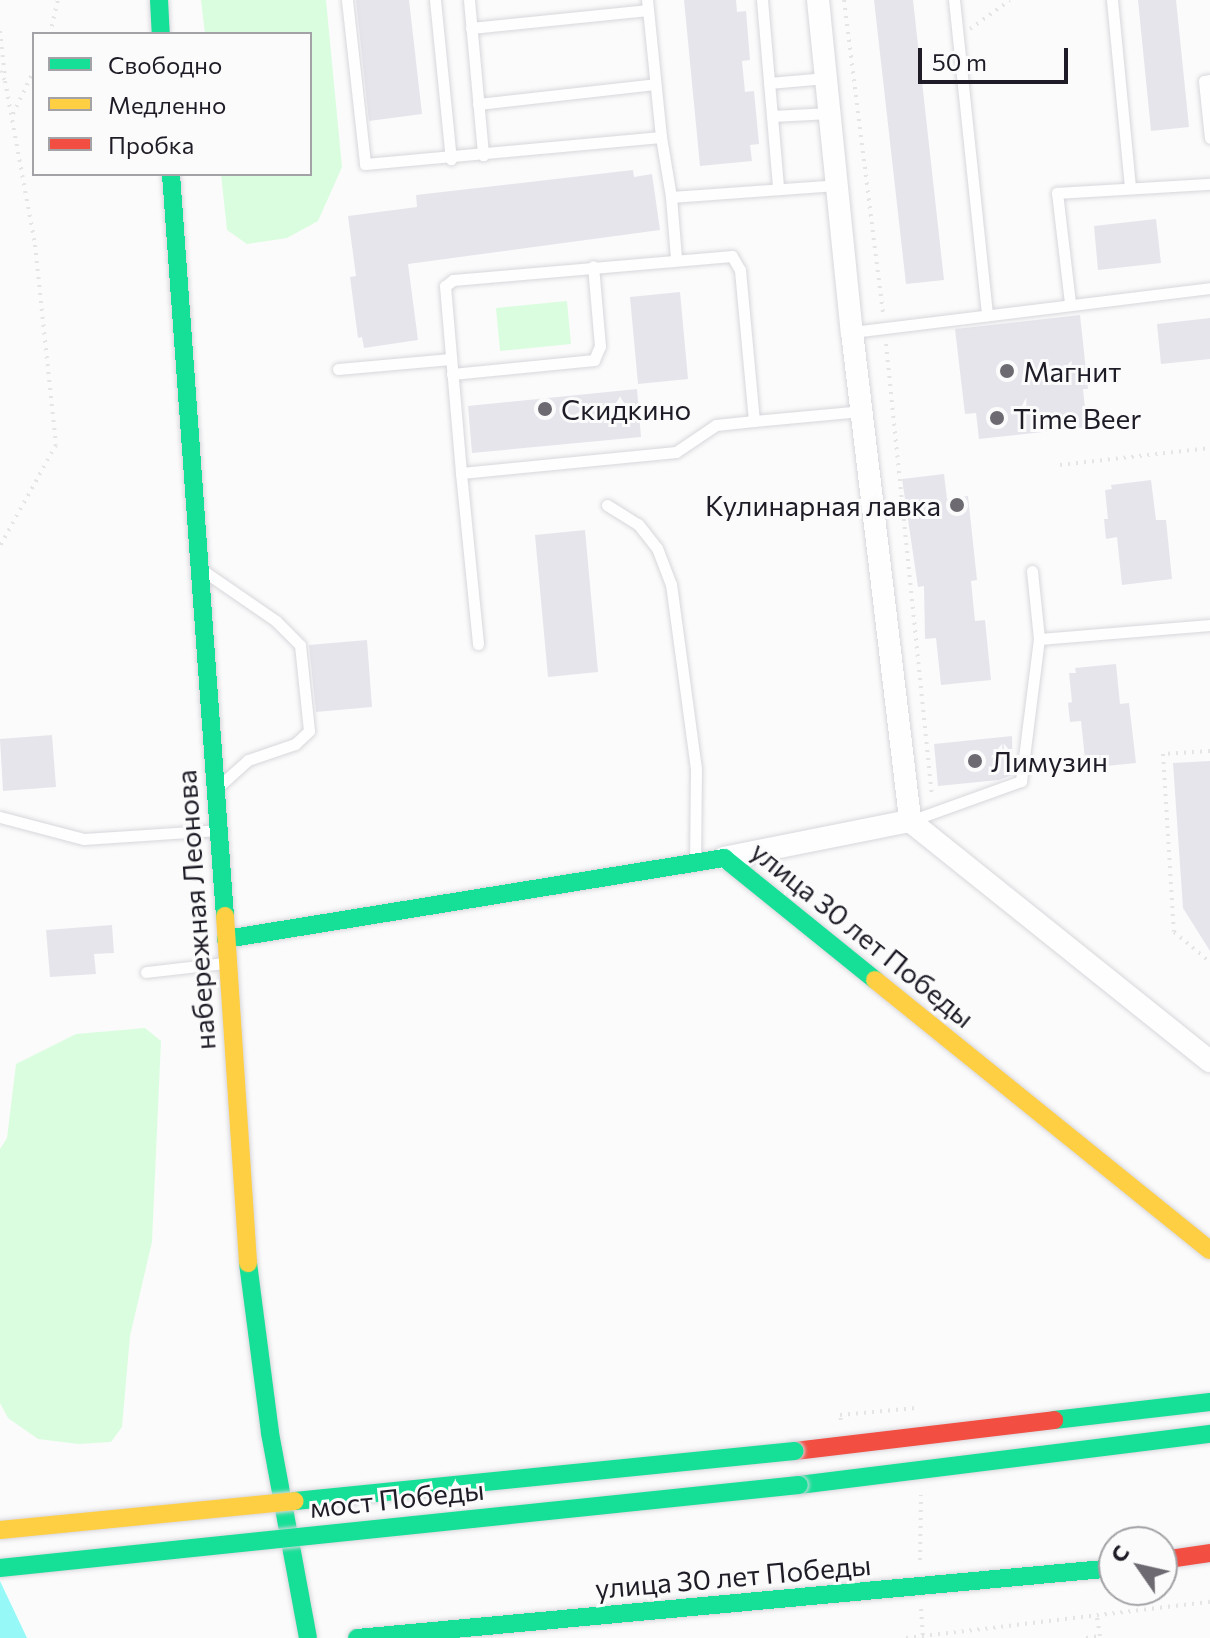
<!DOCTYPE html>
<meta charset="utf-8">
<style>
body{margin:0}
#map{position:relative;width:1210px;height:1638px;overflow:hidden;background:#fbfbfb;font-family:Commissioner,sans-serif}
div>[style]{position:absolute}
.green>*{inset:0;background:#dbfddf}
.water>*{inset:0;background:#96f9f8}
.building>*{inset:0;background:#e6e5ec}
.path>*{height:4px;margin-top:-2px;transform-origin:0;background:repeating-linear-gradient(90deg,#e5e5e6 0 2px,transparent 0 8px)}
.roads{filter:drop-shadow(0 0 2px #d8d6db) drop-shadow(0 0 2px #d8d6db)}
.lane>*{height:11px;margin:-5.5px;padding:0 5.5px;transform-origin:5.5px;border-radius:5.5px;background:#fefefe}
.street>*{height:22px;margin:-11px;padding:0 11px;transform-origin:11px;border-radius:11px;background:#fefefe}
.fast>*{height:18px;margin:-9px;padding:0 9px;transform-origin:9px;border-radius:9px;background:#16e098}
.slow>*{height:18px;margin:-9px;padding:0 9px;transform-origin:9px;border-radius:9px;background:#ffcf43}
.jam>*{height:18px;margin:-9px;padding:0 9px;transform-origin:9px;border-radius:9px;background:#f24e42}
.bridges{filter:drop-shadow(0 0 2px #d8d6db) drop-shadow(0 0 2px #d8d6db)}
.fast-bridge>*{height:18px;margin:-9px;padding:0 9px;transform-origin:9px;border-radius:9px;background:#16e098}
.slow-bridge>*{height:18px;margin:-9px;padding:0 9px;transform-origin:9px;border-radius:9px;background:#ffcf43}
.dots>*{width:22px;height:22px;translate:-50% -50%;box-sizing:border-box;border:4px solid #fbfbfb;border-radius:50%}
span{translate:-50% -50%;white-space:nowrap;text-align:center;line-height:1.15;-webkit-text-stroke:6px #fbfbfb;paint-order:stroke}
.poi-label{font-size:28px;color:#201c27}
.left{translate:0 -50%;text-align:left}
.right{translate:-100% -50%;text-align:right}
.street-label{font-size:28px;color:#201c27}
.legend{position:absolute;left:32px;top:32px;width:280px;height:144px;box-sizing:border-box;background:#fbfbfb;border:2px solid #a3a2a6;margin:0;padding:10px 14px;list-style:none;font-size:24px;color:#201c27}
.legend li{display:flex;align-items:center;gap:16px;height:40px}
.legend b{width:40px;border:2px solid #a3a2a6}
.north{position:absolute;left:1098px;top:1526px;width:80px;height:80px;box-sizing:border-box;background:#fbfbfb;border:2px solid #a3a2a6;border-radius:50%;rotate:304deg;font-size:22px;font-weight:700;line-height:32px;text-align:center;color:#201c27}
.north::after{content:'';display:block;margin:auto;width:28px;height:36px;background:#6d6a71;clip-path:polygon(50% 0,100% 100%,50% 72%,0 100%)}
.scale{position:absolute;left:918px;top:48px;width:150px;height:36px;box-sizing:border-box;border:4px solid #201c27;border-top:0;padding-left:10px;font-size:24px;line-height:28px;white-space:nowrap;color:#201c27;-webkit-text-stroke:6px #fbfbfb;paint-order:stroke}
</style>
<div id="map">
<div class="green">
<div style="clip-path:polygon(201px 0,326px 0,342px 167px,318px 221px,287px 238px,247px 244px,227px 230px,221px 174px,310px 174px,310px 34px,205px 34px)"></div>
<div style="clip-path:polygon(567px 301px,571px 344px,500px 351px,496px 308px)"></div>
<div style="clip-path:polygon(145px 1028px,161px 1041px,152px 1242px,130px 1336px,122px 1427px,111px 1442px,78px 1444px,38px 1439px,8px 1418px,0 1403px,0 1149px,7px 1138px,16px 1064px,76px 1034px)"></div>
</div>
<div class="water">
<div style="clip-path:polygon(0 1581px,27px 1638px,0 1638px)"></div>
</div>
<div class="building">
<div style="clip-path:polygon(356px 0,409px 0,422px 114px,369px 121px)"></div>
<div style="clip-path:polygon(684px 0,736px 0,737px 12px,746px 11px,750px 60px,742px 61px,745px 92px,754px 91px,759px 144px,750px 145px,752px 161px,700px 166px)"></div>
<div style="clip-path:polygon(874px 0,913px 0,944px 280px,906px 284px)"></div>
<div style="clip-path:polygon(1138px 0,1176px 0,1189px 127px,1151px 131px)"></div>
<div style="clip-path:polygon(633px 170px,634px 177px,652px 174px,660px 230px,408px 264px,418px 340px,364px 348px,362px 337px,358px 338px,350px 277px,356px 276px,348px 216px,417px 207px,416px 195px)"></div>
<div style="clip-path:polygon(1156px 219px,1161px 263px,1098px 270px,1094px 226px)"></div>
<div style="clip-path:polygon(680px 292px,688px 379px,638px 384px,630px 297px)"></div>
<div style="clip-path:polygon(1080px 315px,1088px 389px,1083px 389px,1087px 427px,979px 439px,976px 413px,965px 414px,955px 329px)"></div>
<div style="clip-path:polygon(1210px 318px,1210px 359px,1161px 364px,1157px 324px)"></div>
<div style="clip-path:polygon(637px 389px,641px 437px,472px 453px,468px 406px)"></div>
<div style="clip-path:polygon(944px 474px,947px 499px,968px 496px,977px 580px,971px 581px,975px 621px,985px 620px,991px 680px,941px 685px,936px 638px,925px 639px,924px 586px,918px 587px,902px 479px)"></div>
<div style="clip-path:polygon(1151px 480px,1156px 520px,1166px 520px,1172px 579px,1122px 585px,1117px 537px,1106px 539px,1104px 519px,1108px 519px,1105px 490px,1112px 489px,1111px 485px)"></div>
<div style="clip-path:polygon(585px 530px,598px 672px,548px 677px,535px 535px)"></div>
<div style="clip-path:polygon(367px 640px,372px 707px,316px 712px,309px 645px)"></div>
<div style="clip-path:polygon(1116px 664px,1120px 704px,1129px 703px,1136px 763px,1086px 768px,1081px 721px,1070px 722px,1068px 703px,1072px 702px,1069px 673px,1076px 673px,1075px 668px)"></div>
<div style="clip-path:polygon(52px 735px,56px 787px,3px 791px,0 739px)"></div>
<div style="clip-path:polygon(1012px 736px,1013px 775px,999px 780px,938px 786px,934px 744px)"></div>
<div style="clip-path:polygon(1210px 761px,1210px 951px,1183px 908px,1173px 763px)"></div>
<div style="clip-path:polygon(112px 925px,114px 953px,94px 954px,96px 974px,50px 977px,46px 930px)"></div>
</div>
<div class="path">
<div style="left:844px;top:0;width:317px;rotate:82.9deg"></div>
<div style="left:970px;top:29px;width:49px;rotate:-35.9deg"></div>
<div style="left:0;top:31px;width:47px;rotate:83.9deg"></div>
<div style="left:50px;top:34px;width:35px;rotate:-77deg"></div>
<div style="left:0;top:71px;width:11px;rotate:63deg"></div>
<div style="left:5px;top:81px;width:167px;rotate:79.6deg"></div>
<div style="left:35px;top:245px;width:201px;rotate:84deg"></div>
<div style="left:56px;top:445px;width:115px;rotate:119deg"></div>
<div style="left:13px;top:114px;width:49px;rotate:-64.5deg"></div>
<div style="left:886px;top:344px;width:455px;rotate:84.2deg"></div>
<div style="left:1060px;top:465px;width:151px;rotate:-6.5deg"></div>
<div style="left:1210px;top:751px;width:47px;rotate:176.3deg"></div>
<div style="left:1163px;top:754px;width:178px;rotate:86.5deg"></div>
<div style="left:1174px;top:932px;width:47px;rotate:39.8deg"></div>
<div style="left:841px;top:1420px;width:5px;rotate:-101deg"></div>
<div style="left:840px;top:1415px;width:76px;rotate:-5.3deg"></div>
<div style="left:920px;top:1560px;width:65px;rotate:-89.1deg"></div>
<div style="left:921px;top:1609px;width:27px;rotate:86deg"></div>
<div style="left:906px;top:1638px;width:306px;rotate:-6.8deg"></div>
<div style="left:1086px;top:1638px;width:14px;rotate:-8deg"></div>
<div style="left:1100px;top:1636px;width:20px;rotate:-99deg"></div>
</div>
<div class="roads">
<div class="lane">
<div style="left:347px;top:0;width:165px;rotate:83.7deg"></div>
<div style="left:365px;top:164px;width:297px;rotate:-5.2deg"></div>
<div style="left:661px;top:137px;width:138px;rotate:-95.8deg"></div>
<div style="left:435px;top:0;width:160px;rotate:84.3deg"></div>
<div style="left:469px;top:0;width:156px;rotate:84.8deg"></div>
<div style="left:762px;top:0;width:189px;rotate:85.1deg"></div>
<div style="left:954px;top:0;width:317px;rotate:84deg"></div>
<div style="left:1112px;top:0;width:189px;rotate:84.5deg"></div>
<div style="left:471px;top:28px;width:178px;rotate:-5.8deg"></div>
<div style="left:1210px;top:80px;width:6px;rotate:171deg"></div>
<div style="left:1204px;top:81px;width:57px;rotate:84deg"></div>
<div style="left:769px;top:83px;width:57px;rotate:-5deg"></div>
<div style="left:478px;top:104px;width:178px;rotate:-6.4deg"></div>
<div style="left:772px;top:116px;width:58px;rotate:-3deg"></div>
<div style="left:661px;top:137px;width:61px;rotate:80.5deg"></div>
<div style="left:671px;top:197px;width:166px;rotate:-4.1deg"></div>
<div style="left:671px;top:197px;width:61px;rotate:85.3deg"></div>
<div style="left:1070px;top:303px;width:111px;rotate:-96.7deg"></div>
<div style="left:1057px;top:193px;width:153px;rotate:-3.4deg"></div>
<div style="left:852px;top:332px;width:361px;rotate:-7deg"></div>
<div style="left:338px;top:369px;width:113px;rotate:-5.1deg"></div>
<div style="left:452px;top:374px;width:143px;rotate:-5.6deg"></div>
<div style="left:594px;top:360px;width:15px;rotate:-67deg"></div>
<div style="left:600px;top:346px;width:80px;rotate:-95deg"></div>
<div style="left:754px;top:421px;width:152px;rotate:-95.3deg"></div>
<div style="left:740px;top:270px;width:16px;rotate:-120deg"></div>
<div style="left:732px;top:256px;width:280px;rotate:175.1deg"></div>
<div style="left:453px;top:280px;width:10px;rotate:143deg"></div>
<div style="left:445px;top:286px;width:188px;rotate:85.1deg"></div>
<div style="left:461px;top:473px;width:216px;rotate:-5.6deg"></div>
<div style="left:676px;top:452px;width:48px;rotate:-34deg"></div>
<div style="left:716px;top:425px;width:38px;rotate:-6deg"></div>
<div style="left:754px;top:421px;width:107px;rotate:-5.3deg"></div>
<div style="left:461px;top:473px;width:172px;rotate:84.3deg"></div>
<div style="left:607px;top:505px;width:36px;rotate:32deg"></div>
<div style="left:638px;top:524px;width:31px;rotate:52deg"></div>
<div style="left:657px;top:548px;width:39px;rotate:69deg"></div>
<div style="left:671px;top:584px;width:186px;rotate:82.3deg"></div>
<div style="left:696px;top:768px;width:94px;rotate:90.6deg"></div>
<div style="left:1032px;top:571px;width:68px;rotate:84.1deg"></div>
<div style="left:205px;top:572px;width:86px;rotate:34.6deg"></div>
<div style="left:276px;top:621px;width:34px;rotate:45deg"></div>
<div style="left:300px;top:645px;width:86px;rotate:84deg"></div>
<div style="left:309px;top:731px;width:19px;rotate:137deg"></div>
<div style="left:295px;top:744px;width:50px;rotate:161.2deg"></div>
<div style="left:248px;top:760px;width:39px;rotate:138deg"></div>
<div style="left:0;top:817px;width:87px;rotate:14.7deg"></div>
<div style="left:84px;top:839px;width:134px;rotate:-3.8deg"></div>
<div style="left:910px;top:821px;width:118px;rotate:-19.8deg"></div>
<div style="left:1021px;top:781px;width:143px;rotate:-82.8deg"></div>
<div style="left:1039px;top:639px;width:172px;rotate:-4.7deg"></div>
<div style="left:146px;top:972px;width:80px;rotate:-6.5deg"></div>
</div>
<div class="street">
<div style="left:818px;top:0;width:334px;rotate:84.2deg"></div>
<div style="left:852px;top:332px;width:492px;rotate:83.2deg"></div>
<div style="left:724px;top:858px;width:190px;rotate:-11.3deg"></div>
<div style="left:910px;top:821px;width:384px;rotate:38.7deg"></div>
</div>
<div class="fast">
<div style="left:159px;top:0;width:34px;rotate:87deg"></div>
<div style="left:171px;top:174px;width:744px;rotate:85.84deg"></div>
<div style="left:226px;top:939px;width:505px;rotate:-9.24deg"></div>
<div style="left:724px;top:858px;width:194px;rotate:38.9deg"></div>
<div style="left:248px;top:1263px;width:171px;rotate:82.6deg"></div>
<div style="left:270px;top:1433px;width:208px;rotate:79.5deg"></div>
<div style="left:1054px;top:1420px;width:157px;rotate:-6.6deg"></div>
<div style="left:799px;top:1485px;width:414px;rotate:-7.1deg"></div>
<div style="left:357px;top:1638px;width:760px;rotate:-5.28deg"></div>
</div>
<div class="slow">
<div style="left:225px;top:916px;width:348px;rotate:86.2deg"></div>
<div style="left:875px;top:980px;width:430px;rotate:38.9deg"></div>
</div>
<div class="jam">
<div style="left:795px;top:1451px;width:261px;rotate:-6.8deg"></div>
<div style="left:1162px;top:1560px;width:49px;rotate:-8.3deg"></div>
</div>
</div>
<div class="bridges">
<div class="fast-bridge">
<div style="left:295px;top:1501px;width:502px;rotate:-5.71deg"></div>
<div style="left:0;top:1568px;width:803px;rotate:-5.93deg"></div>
</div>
<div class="slow-bridge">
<div style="left:0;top:1530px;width:296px;rotate:-5.6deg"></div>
</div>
</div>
<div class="dots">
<div style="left:1007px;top:371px;background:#6d6a71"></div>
<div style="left:545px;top:409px;background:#6d6a71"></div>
<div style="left:997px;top:418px;background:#6d6a71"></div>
<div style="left:957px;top:505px;background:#6d6a71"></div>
<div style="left:975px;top:761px;background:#6d6a71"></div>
</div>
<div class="poi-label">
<span class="left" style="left:1023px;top:371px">Магнит</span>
<span class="left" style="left:561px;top:409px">Скидкино</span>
<span class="left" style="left:1013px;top:418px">Time Beer</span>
<span class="right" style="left:941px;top:505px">Кулинарная лавка</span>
<span class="left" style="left:991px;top:761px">Лимузин</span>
</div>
<div class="street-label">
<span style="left:195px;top:910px;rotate:-94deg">набережная Леонова</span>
<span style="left:863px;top:934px;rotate:39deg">улица 30 лет Победы</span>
<span style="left:397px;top:1498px;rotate:-6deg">мост Победы</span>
<span style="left:733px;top:1576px;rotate:-5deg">улица 30 лет Победы</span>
</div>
<ul class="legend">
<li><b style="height:10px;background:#16e098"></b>Свободно</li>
<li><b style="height:10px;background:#ffcf43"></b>Медленно</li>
<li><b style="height:10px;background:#f24e42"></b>Пробка</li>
</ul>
<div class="north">С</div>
<div class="scale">50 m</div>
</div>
